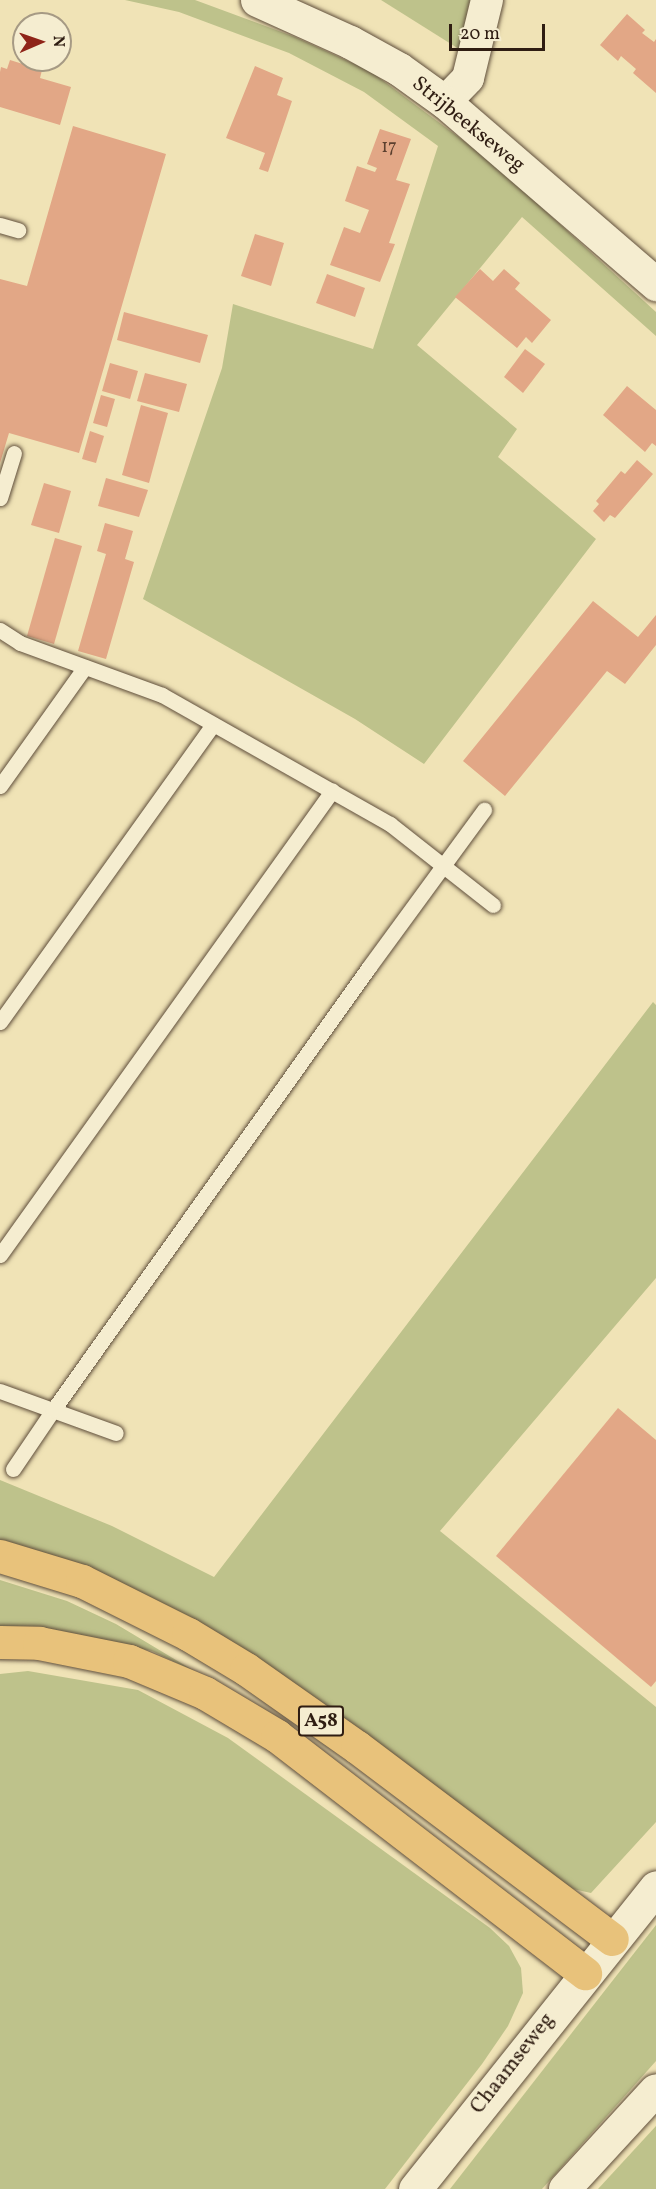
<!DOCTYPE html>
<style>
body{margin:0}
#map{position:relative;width:656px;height:2189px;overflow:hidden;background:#f0e3b6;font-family:Vollkorn,serif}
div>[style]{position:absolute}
.green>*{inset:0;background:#bec28b}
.building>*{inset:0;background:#e2a786}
.roads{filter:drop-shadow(0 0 2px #5f4e3b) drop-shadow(0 0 2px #5f4e3b)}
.lane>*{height:15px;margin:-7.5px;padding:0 7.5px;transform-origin:7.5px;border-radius:7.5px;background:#f5edd0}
.street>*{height:32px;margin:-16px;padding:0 16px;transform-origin:16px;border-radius:16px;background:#f5edd0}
.secondary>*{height:33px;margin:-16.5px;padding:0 16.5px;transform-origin:16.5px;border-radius:16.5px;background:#f5edd0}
.highway>*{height:33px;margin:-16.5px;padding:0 16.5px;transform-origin:16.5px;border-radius:16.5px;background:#e8c27b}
span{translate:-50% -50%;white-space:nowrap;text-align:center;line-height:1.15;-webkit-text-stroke:4.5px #f5edd0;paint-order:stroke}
.number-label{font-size:18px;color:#5c402f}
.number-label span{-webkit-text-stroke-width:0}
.shield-label span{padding:2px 4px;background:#f5edd0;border:2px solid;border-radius:4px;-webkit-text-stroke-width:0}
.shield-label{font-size:20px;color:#2f1d12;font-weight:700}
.street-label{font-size:21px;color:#2f1d12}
.north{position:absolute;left:12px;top:12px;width:60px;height:60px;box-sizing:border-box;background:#f5edd0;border:2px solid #a69a84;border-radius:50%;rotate:88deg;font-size:16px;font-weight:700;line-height:24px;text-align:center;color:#2f1d12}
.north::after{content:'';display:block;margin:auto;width:21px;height:27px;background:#8f2418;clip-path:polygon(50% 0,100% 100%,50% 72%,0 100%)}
.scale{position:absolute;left:449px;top:24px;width:96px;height:27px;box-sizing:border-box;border:3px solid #2f1d12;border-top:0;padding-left:8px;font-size:18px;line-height:21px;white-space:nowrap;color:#2f1d12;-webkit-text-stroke:4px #f5edd0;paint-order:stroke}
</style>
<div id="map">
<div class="green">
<div style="clip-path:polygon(125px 0,195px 0,295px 37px,370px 71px,492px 162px,656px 312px,656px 336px,522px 217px,417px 345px,517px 429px,498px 457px,596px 539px,424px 764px,355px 719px,143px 599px,222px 368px,233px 304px,373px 349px,438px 146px,364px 92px,289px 53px,179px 12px)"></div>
<div style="clip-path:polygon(381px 0,470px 0,459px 49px)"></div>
<div style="clip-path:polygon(653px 1002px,656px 1005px,656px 1278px,440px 1531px,656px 1707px,656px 1822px,591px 1893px,573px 1889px,211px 1641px,0 1547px,0 1480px,112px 1526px,214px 1577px)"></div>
<div style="clip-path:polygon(0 1580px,67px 1601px,116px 1624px,196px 1672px,152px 1651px,89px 1638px,0 1633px)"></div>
<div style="clip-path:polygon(28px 1671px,138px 1690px,228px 1738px,490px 1928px,509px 1946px,521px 1968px,523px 1993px,508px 2026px,482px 2064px,385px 2189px,0 2189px,0 1674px)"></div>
<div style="clip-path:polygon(656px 1925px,656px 2061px,542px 2189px,450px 2189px)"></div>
<div style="clip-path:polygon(656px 2126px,656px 2189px,598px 2189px)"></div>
</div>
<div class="building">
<div style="clip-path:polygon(627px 14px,645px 30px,642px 33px,654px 42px,656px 39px,656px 93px,633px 73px,636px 69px,621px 56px,618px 61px,600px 45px)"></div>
<div style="clip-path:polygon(10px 60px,42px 70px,40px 78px,71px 87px,60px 125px,0 107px,0 72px,1px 67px,7px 69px)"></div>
<div style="clip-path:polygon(255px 66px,283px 78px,277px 95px,292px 101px,268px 172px,259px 169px,265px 153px,226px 138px)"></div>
<div style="clip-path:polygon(73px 126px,166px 154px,79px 453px,9px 433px,0 463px,0 279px,27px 286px)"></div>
<div style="clip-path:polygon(380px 129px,411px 139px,396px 180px,410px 184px,389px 243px,395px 244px,380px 282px,330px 265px,344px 227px,360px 233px,369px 210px,345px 201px,357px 166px,375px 172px,377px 168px,367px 164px)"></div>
<div style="clip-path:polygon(255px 234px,284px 243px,271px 286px,241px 276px)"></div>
<div style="clip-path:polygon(480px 269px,493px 281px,504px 269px,520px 283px,515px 289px,551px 320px,532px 343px,526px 337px,517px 348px,455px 297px)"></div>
<div style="clip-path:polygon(327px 274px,365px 288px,355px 317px,316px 303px)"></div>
<div style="clip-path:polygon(124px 312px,208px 335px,200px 363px,117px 340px)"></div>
<div style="clip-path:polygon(525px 349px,545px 364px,523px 393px,504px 377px)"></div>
<div style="clip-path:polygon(110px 363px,138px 371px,130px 399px,102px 391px)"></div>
<div style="clip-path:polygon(145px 373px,187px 384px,179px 412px,137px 401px)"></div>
<div style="clip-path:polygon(627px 386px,656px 410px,656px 446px,652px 443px,645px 452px,603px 415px)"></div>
<div style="clip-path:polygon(101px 395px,115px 399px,107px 427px,93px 423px)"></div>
<div style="clip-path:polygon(141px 405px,168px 413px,149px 483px,122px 475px)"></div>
<div style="clip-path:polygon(90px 431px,104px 436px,96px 463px,82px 459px)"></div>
<div style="clip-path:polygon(637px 460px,653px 474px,615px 518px,610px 515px,604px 522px,593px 511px,599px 504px,596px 501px,621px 471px,625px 474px)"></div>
<div style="clip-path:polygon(106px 478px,148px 490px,139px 517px,98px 506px)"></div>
<div style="clip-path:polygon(44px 483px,71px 491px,59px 533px,31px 525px)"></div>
<div style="clip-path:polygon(105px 523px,133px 531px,125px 559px,134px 562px,106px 659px,78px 651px,106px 554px,97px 551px)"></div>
<div style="clip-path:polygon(55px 538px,82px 546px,54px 644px,27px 636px)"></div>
<div style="clip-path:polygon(593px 601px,638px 637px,656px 615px,656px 645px,625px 684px,607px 671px,505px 796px,463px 761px)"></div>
<div style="clip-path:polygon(618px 1408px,656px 1440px,656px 1681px,651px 1687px,496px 1556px)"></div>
</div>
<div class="roads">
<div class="lane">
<div style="left:0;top:225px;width:19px;rotate:16deg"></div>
<div style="left:0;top:498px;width:47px;rotate:-72.7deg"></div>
<div style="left:0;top:630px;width:24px;rotate:33deg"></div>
<div style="left:20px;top:643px;width:151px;rotate:20.1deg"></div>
<div style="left:162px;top:695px;width:262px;rotate:29.5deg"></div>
<div style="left:390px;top:824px;width:131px;rotate:38.2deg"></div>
<div style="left:0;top:786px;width:146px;rotate:-54.5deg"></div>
<div style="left:0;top:1022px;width:366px;rotate:-54.4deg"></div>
<div style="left:0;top:1255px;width:571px;rotate:-54.42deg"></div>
<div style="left:0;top:1391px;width:123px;rotate:19.9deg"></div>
<div style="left:13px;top:1469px;width:71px;rotate:-55.9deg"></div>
<div style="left:53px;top:1410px;width:544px;rotate:-54.5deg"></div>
<div style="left:369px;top:967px;width:195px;rotate:-53.8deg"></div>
</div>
<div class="street">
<div style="left:445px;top:102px;width:33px;rotate:-46deg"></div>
<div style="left:468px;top:78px;width:80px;rotate:-76.3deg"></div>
<div style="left:565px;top:2189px;width:134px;rotate:-47.4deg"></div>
</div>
<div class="secondary">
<div style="left:257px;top:0;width:102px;rotate:24.3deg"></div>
<div style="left:350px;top:42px;width:56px;rotate:28.9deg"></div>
<div style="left:399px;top:69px;width:57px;rotate:35.7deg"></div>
<div style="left:445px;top:102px;width:279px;rotate:40.8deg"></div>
<div style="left:415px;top:2189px;width:386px;rotate:-51.4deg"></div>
</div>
<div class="highway">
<div style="left:0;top:1556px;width:86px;rotate:17deg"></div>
<div style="left:82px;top:1581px;width:119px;rotate:26.6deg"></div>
<div style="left:188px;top:1634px;width:68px;rotate:31.1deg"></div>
<div style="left:246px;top:1669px;width:136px;rotate:35.1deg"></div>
<div style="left:357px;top:1747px;width:319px;rotate:37deg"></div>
<div style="left:0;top:1642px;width:39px;rotate:1deg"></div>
<div style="left:39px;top:1643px;width:92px;rotate:11.3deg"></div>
<div style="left:129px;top:1661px;width:82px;rotate:22.8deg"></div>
<div style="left:205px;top:1693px;width:84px;rotate:30.8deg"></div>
<div style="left:277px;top:1736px;width:389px;rotate:37.6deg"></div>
</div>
</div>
<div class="number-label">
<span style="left:389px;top:148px">17</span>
</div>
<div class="shield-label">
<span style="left:321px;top:1721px">A58</span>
</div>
<div class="street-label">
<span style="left:468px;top:125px;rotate:39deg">Strijbeekseweg</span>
<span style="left:513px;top:2064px;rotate:-52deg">Chaamseweg</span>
</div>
<div class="north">N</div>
<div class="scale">20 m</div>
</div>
